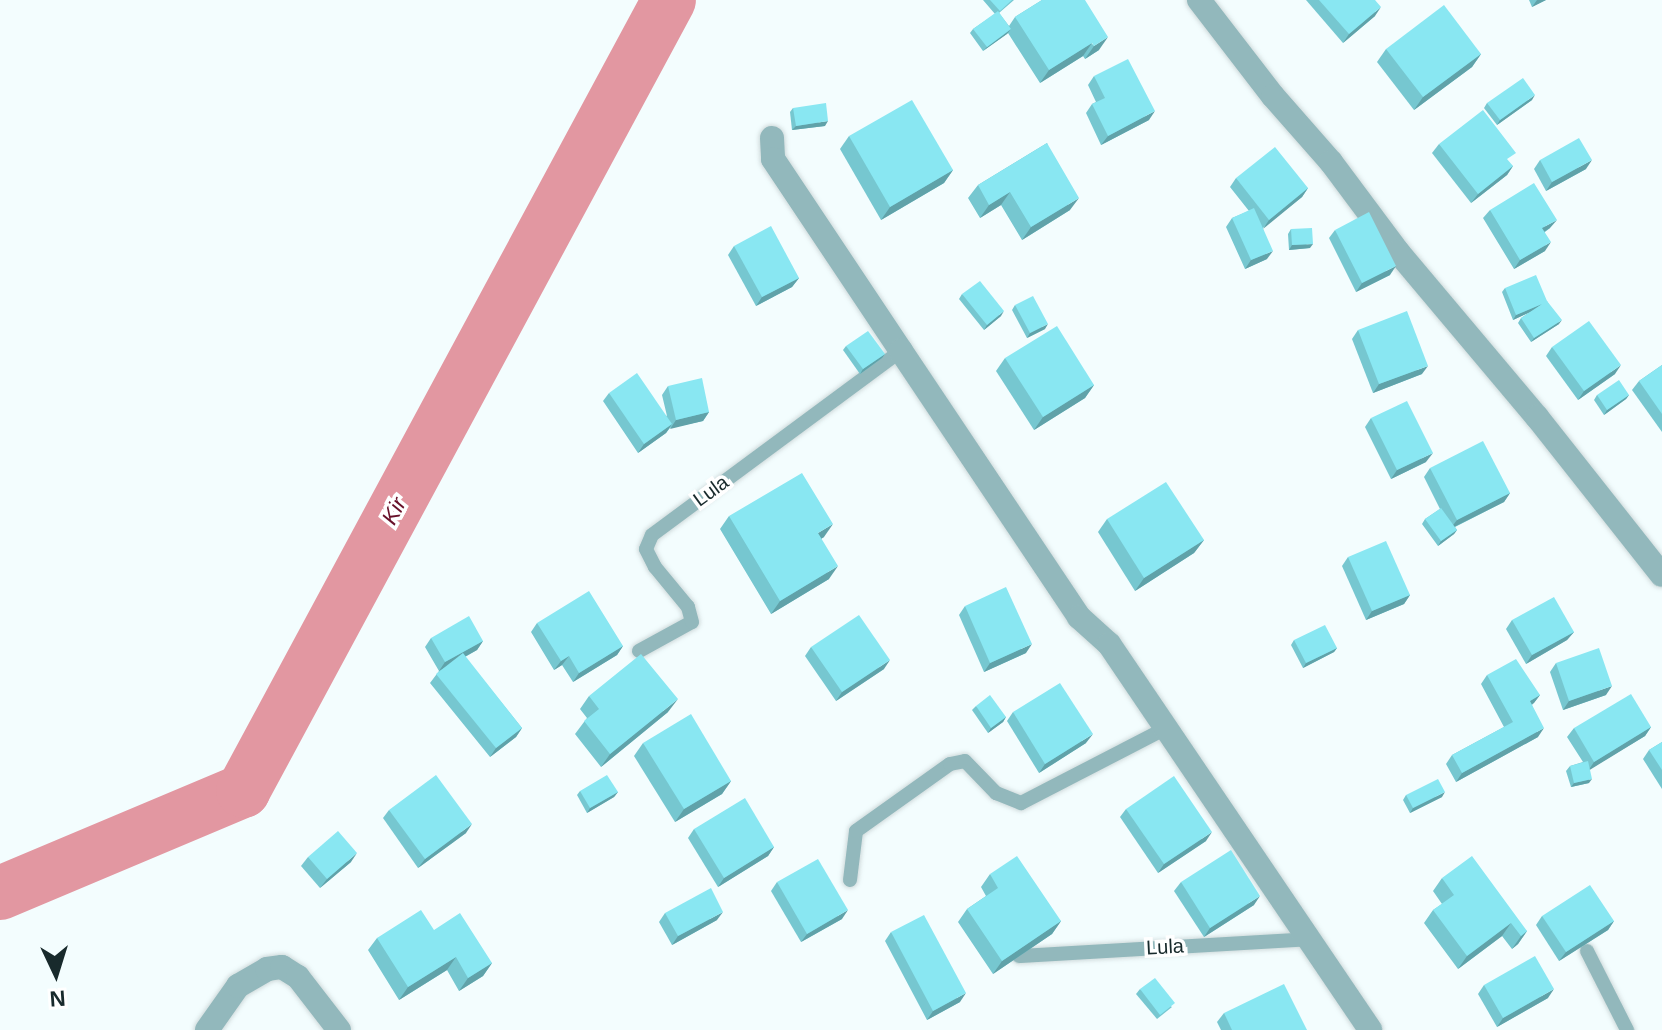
<!DOCTYPE html>
<style>
body{margin:0}
#map{position:relative;width:1662px;height:1030px;overflow:hidden;background:#f3fdfe;font-family:Arial,sans-serif}
div>[style]{position:absolute}
.river>*{height:54px;margin:-27px;padding:0 27px;transform-origin:27px;border-radius:27px;background:#e297a1}
.roads{filter:drop-shadow(0 0 2px #d0dbdc) drop-shadow(0 0 2px #d0dbdc)}
.lane>*{height:14px;margin:-7px;padding:0 7px;transform-origin:7px;border-radius:7px;background:#92b8bc}
.street>*{height:24px;margin:-12px;padding:0 12px;transform-origin:12px;border-radius:12px;background:#92b8bc}
.wall>*{inset:0;background:#76c7d0}
.shaded-wall>*{inset:0;background:#60a2a9}
.building>*{inset:0;background:#89e7f2}
span{translate:-50% -50%;white-space:nowrap;text-align:center;line-height:1.15;-webkit-text-stroke:7px #fff;paint-order:stroke}
.street-label{font-size:20px;color:#182a2c}
.water-label{font-size:22px;color:#681029;font-style:italic}
.north{position:absolute;left:16px;top:934px;width:80px;height:80px;-webkit-text-stroke:6px #fff;paint-order:stroke;rotate:176deg;font-size:22px;font-weight:700;line-height:32px;text-align:center;color:#182a2c}
.north::after{content:'';display:block;margin:auto;width:28px;height:36px;background:#182a2c;clip-path:polygon(50% 0,100% 100%,50% 72%,0 100%)}
</style>
<div id="map">
<div class="river">
<div style="left:0;top:893px;width:264px;rotate:-22.8deg"></div>
<div style="left:243px;top:791px;width:898px;rotate:-61.69deg"></div>
</div>
<div class="roads">
<div class="lane">
<div style="left:639px;top:651px;width:60px;rotate:-28.7deg"></div>
<div style="left:692px;top:622px;width:16px;rotate:-105deg"></div>
<div style="left:688px;top:607px;width:52px;rotate:-129.5deg"></div>
<div style="left:655px;top:567px;width:20px;rotate:-117deg"></div>
<div style="left:646px;top:549px;width:15px;rotate:-67deg"></div>
<div style="left:652px;top:535px;width:310px;rotate:-36.5deg"></div>
<div style="left:850px;top:880px;width:49px;rotate:-83deg"></div>
<div style="left:856px;top:831px;width:115px;rotate:-35.5deg"></div>
<div style="left:950px;top:764px;width:15px;rotate:-11deg"></div>
<div style="left:965px;top:761px;width:45px;rotate:45.9deg"></div>
<div style="left:996px;top:793px;width:27px;rotate:22deg"></div>
<div style="left:1021px;top:803px;width:163px;rotate:-27.3deg"></div>
<div style="left:1587px;top:951px;width:89px;rotate:63.1deg"></div>
<div style="left:1019px;top:956px;width:291px;rotate:-3.3deg"></div>
</div>
<div class="street">
<div style="left:1199px;top:0;width:121px;rotate:52.4deg"></div>
<div style="left:1273px;top:96px;width:88px;rotate:48.7deg"></div>
<div style="left:1331px;top:162px;width:112px;rotate:53.3deg"></div>
<div style="left:1398px;top:252px;width:216px;rotate:49.9deg"></div>
<div style="left:1537px;top:417px;width:201px;rotate:51.7deg"></div>
<div style="left:772px;top:138px;width:21px;rotate:87deg"></div>
<div style="left:773px;top:159px;width:231px;rotate:56.3deg"></div>
<div style="left:901px;top:351px;width:320px;rotate:56.2deg"></div>
<div style="left:1079px;top:617px;width:40px;rotate:42deg"></div>
<div style="left:1109px;top:644px;width:466px;rotate:55.9deg"></div>
<div style="left:207px;top:1030px;width:54px;rotate:-54.8deg"></div>
<div style="left:238px;top:986px;width:34px;rotate:-30deg"></div>
<div style="left:267px;top:969px;width:15px;rotate:-8deg"></div>
<div style="left:282px;top:967px;width:19px;rotate:32deg"></div>
<div style="left:298px;top:977px;width:67px;rotate:52.3deg"></div>
</div>
</div>
<div class="wall">
<div style="clip-path:polygon(983px 0,1014px 0,999px 13px,1009px 26px,1015px 17px,1042px 0,1099px 50px,1085px 59px,1083px 56px,1040px 83px,1008px 33px,983px 51px,970px 33px,973px 29px,995px 14px)"></div>
<div style="clip-path:polygon(1306px 0,1375px 0,1375px 16px,1343px 43px)"></div>
<div style="clip-path:polygon(1529px 0,1546px 0,1532px 7px)"></div>
<div style="clip-path:polygon(1386px 49px,1481px 54px,1472px 67px,1414px 110px,1377px 62px)"></div>
<div style="clip-path:polygon(1094px 76px,1149px 120px,1101px 145px,1086px 113px,1092px 104px,1096px 102px,1088px 85px)"></div>
<div style="clip-path:polygon(1532px 100px,1497px 125px,1484px 108px,1487px 103px)"></div>
<div style="clip-path:polygon(793px 108px,825px 126px,792px 130px,790px 112px)"></div>
<div style="clip-path:polygon(849px 136px,953px 170px,944px 183px,881px 220px,840px 149px)"></div>
<div style="clip-path:polygon(1047px 143px,1070px 210px,1022px 240px,1001px 205px,980px 218px,968px 198px,978px 185px)"></div>
<div style="clip-path:polygon(1439px 144px,1513px 166px,1507px 175px,1471px 203px,1432px 153px)"></div>
<div style="clip-path:polygon(1540px 160px,1586px 169px,1546px 191px,1534px 169px)"></div>
<div style="clip-path:polygon(1236px 178px,1308px 188px,1302px 197px,1263px 228px,1267px 259px,1245px 269px,1226px 227px,1232px 218px,1249px 211px,1230px 187px)"></div>
<div style="clip-path:polygon(1490px 210px,1550px 228px,1545px 232px,1545px 251px,1514px 269px,1483px 218px)"></div>
<div style="clip-path:polygon(1291px 229px,1310px 248px,1289px 250px,1288px 234px)"></div>
<div style="clip-path:polygon(1335px 230px,1390px 275px,1356px 292px,1329px 238px)"></div>
<div style="clip-path:polygon(734px 246px,799px 278px,792px 287px,756px 306px,728px 255px)"></div>
<div style="clip-path:polygon(1505px 288px,1547px 301px,1559px 324px,1531px 342px,1518px 323px,1521px 318px,1530px 312px,1513px 320px,1502px 292px)"></div>
<div style="clip-path:polygon(962px 294px,1001px 316px,984px 330px,959px 299px)"></div>
<div style="clip-path:polygon(1015px 305px,1045px 329px,1027px 338px,1012px 310px)"></div>
<div style="clip-path:polygon(1358px 330px,1422px 374px,1373px 393px,1352px 339px)"></div>
<div style="clip-path:polygon(846px 346px,885px 354px,882px 358px,860px 374px,843px 350px)"></div>
<div style="clip-path:polygon(1552px 347px,1615px 374px,1578px 400px,1546px 356px)"></div>
<div style="clip-path:polygon(1005px 358px,1094px 385px,1085px 398px,1034px 430px,996px 371px)"></div>
<div style="clip-path:polygon(1662px 365px,1662px 432px,1632px 390px,1639px 381px)"></div>
<div style="clip-path:polygon(668px 386px,709px 412px,703px 421px,670px 428px,666px 433px,638px 453px,603px 401px,609px 393px,667px 416px,662px 395px)"></div>
<div style="clip-path:polygon(1597px 395px,1629px 395px,1626px 399px,1604px 415px,1594px 400px)"></div>
<div style="clip-path:polygon(1371px 418px,1426px 462px,1391px 479px,1365px 427px)"></div>
<div style="clip-path:polygon(1430px 468px,1510px 493px,1504px 502px,1455px 527px,1457px 530px,1454px 534px,1438px 546px,1422px 524px,1425px 519px,1440px 509px,1424px 477px)"></div>
<div style="clip-path:polygon(729px 516px,824px 537px,821px 539px,829px 579px,771px 614px,720px 529px)"></div>
<div style="clip-path:polygon(1107px 519px,1204px 540px,1194px 553px,1135px 591px,1098px 532px)"></div>
<div style="clip-path:polygon(1348px 557px,1410px 595px,1404px 604px,1366px 620px,1342px 566px)"></div>
<div style="clip-path:polygon(965px 606px,1026px 653px,984px 672px,959px 615px)"></div>
<div style="clip-path:polygon(1512px 620px,1574px 632px,1567px 640px,1526px 664px,1506px 629px)"></div>
<div style="clip-path:polygon(537px 623px,623px 646px,617px 655px,573px 682px,562px 665px,554px 670px,531px 632px)"></div>
<div style="clip-path:polygon(431px 638px,483px 641px,477px 650px,465px 657px,522px 728px,516px 737px,490px 757px,430px 683px,439px 671px,425px 647px)"></div>
<div style="clip-path:polygon(1294px 640px,1337px 648px,1334px 652px,1303px 668px,1291px 645px)"></div>
<div style="clip-path:polygon(811px 647px,884px 669px,836px 701px,805px 656px)"></div>
<div style="clip-path:polygon(1556px 663px,1606px 695px,1563px 710px,1550px 672px)"></div>
<div style="clip-path:polygon(1487px 675px,1540px 695px,1532px 705px,1538px 737px,1456px 782px,1446px 764px,1452px 755px,1504px 727px,1481px 684px)"></div>
<div style="clip-path:polygon(589px 696px,668px 712px,601px 767px,575px 734px,587px 718px,580px 709px)"></div>
<div style="clip-path:polygon(976px 706px,1006px 717px,1003px 722px,988px 733px,972px 710px)"></div>
<div style="clip-path:polygon(1013px 712px,1086px 743px,1039px 773px,1007px 721px)"></div>
<div style="clip-path:polygon(1651px 727px,1645px 736px,1590px 769px,1589px 783px,1571px 787px,1566px 771px,1570px 766px,1583px 762px,1567px 737px,1574px 728px)"></div>
<div style="clip-path:polygon(1662px 742px,1662px 789px,1643px 759px,1649px 750px)"></div>
<div style="clip-path:polygon(643px 743px,731px 781px,722px 794px,675px 822px,634px 756px)"></div>
<div style="clip-path:polygon(580px 791px,618px 792px,614px 797px,587px 813px,577px 795px)"></div>
<div style="clip-path:polygon(1406px 795px,1442px 797px,1410px 813px,1403px 800px)"></div>
<div style="clip-path:polygon(1126px 809px,1206px 841px,1158px 873px,1120px 817px)"></div>
<div style="clip-path:polygon(389px 810px,466px 833px,418px 868px,383px 818px)"></div>
<div style="clip-path:polygon(694px 829px,774px 847px,768px 856px,718px 887px,688px 838px)"></div>
<div style="clip-path:polygon(308px 857px,351px 862px,320px 888px,301px 866px)"></div>
<div style="clip-path:polygon(990px 874px,1061px 921px,1052px 934px,993px 974px,958px 922px,967px 909px,986px 896px,981px 887px)"></div>
<div style="clip-path:polygon(1442px 878px,1527px 931px,1518px 944px,1512px 949px,1502px 936px,1458px 969px,1424px 923px,1433px 910px,1442px 904px,1433px 891px)"></div>
<div style="clip-path:polygon(777px 882px,842px 919px,801px 942px,771px 891px)"></div>
<div style="clip-path:polygon(1181px 882px,1254px 905px,1204px 937px,1174px 891px)"></div>
<div style="clip-path:polygon(665px 913px,717px 920px,672px 945px,659px 922px)"></div>
<div style="clip-path:polygon(1542px 916px,1614px 921px,1608px 930px,1559px 961px,1536px 925px)"></div>
<div style="clip-path:polygon(434px 930px,492px 963px,483px 976px,459px 991px,447px 970px,399px 1000px,368px 950px,377px 938px)"></div>
<div style="clip-path:polygon(891px 932px,960px 1002px,927px 1020px,885px 941px)"></div>
<div style="clip-path:polygon(1484px 985px,1548px 998px,1497px 1027px,1478px 994px)"></div>
<div style="clip-path:polygon(1140px 989px,1172px 1007px,1157px 1019px,1136px 994px)"></div>
<div style="clip-path:polygon(1224px 1013px,1307px 1030px,1221px 1030px,1217px 1022px)"></div>
</div>
<div class="shaded-wall">
<div style="clip-path:polygon(1537px 0,1546px 0,1532px 7px)"></div>
<div style="clip-path:polygon(1381px 7px,1375px 16px,1343px 43px,1349px 34px)"></div>
<div style="clip-path:polygon(1011px 29px,1007px 34px,983px 51px,987px 47px)"></div>
<div style="clip-path:polygon(1108px 37px,1099px 50px,1085px 59px,1094px 46px)"></div>
<div style="clip-path:polygon(1092px 43px,1083px 56px,1040px 83px,1049px 70px)"></div>
<div style="clip-path:polygon(1481px 54px,1472px 67px,1414px 110px,1423px 97px)"></div>
<div style="clip-path:polygon(1535px 95px,1532px 100px,1497px 125px,1500px 120px)"></div>
<div style="clip-path:polygon(1155px 111px,1149px 120px,1101px 145px,1108px 136px)"></div>
<div style="clip-path:polygon(828px 121px,825px 126px,792px 130px,796px 126px)"></div>
<div style="clip-path:polygon(1592px 160px,1586px 169px,1546px 191px,1552px 182px)"></div>
<div style="clip-path:polygon(1513px 166px,1507px 175px,1471px 203px,1478px 194px)"></div>
<div style="clip-path:polygon(953px 170px,944px 183px,881px 220px,890px 207px)"></div>
<div style="clip-path:polygon(1308px 188px,1302px 197px,1263px 229px,1269px 220px)"></div>
<div style="clip-path:polygon(1010px 192px,1001px 205px,980px 218px,989px 205px)"></div>
<div style="clip-path:polygon(1079px 198px,1070px 210px,1022px 240px,1031px 227px)"></div>
<div style="clip-path:polygon(1557px 220px,1550px 228px,1536px 237px,1542px 228px)"></div>
<div style="clip-path:polygon(1551px 242px,1545px 251px,1514px 269px,1520px 260px)"></div>
<div style="clip-path:polygon(1313px 244px,1310px 248px,1289px 250px,1292px 245px)"></div>
<div style="clip-path:polygon(1273px 251px,1267px 259px,1245px 269px,1251px 260px)"></div>
<div style="clip-path:polygon(1396px 266px,1390px 275px,1356px 292px,1362px 283px)"></div>
<div style="clip-path:polygon(799px 278px,792px 287px,756px 306px,762px 297px)"></div>
<div style="clip-path:polygon(1542px 304px,1539px 308px,1513px 320px,1516px 315px)"></div>
<div style="clip-path:polygon(1004px 311px,1001px 316px,984px 330px,987px 325px)"></div>
<div style="clip-path:polygon(1562px 320px,1559px 324px,1531px 342px,1534px 338px)"></div>
<div style="clip-path:polygon(1048px 324px,1045px 329px,1027px 338px,1030px 333px)"></div>
<div style="clip-path:polygon(885px 354px,882px 358px,860px 374px,863px 369px)"></div>
<div style="clip-path:polygon(1621px 365px,1615px 374px,1578px 400px,1584px 391px)"></div>
<div style="clip-path:polygon(1428px 366px,1422px 374px,1373px 393px,1379px 384px)"></div>
<div style="clip-path:polygon(1094px 385px,1085px 398px,1034px 430px,1043px 417px)"></div>
<div style="clip-path:polygon(1629px 395px,1626px 399px,1604px 415px,1607px 410px)"></div>
<div style="clip-path:polygon(709px 412px,703px 421px,670px 429px,676px 420px)"></div>
<div style="clip-path:polygon(672px 424px,666px 433px,638px 453px,644px 444px)"></div>
<div style="clip-path:polygon(1433px 453px,1426px 462px,1391px 479px,1397px 470px)"></div>
<div style="clip-path:polygon(1510px 493px,1504px 502px,1450px 529px,1457px 520px)"></div>
<div style="clip-path:polygon(833px 524px,824px 537px,809px 546px,818px 533px)"></div>
<div style="clip-path:polygon(1457px 530px,1454px 534px,1438px 546px,1441px 541px)"></div>
<div style="clip-path:polygon(1204px 540px,1194px 553px,1135px 591px,1144px 578px)"></div>
<div style="clip-path:polygon(838px 566px,829px 579px,771px 614px,780px 601px)"></div>
<div style="clip-path:polygon(1410px 595px,1404px 604px,1366px 620px,1372px 611px)"></div>
<div style="clip-path:polygon(1574px 632px,1567px 640px,1526px 664px,1532px 655px)"></div>
<div style="clip-path:polygon(483px 641px,477px 650px,439px 671px,445px 662px)"></div>
<div style="clip-path:polygon(1032px 644px,1026px 653px,984px 672px,990px 663px)"></div>
<div style="clip-path:polygon(623px 646px,617px 655px,573px 682px,579px 673px)"></div>
<div style="clip-path:polygon(1337px 648px,1334px 652px,1303px 668px,1306px 663px)"></div>
<div style="clip-path:polygon(569px 656px,562px 665px,554px 670px,561px 661px)"></div>
<div style="clip-path:polygon(890px 660px,884px 669px,836px 701px,842px 692px)"></div>
<div style="clip-path:polygon(1612px 686px,1606px 695px,1563px 710px,1569px 701px)"></div>
<div style="clip-path:polygon(1540px 695px,1534px 703px,1523px 710px,1530px 701px)"></div>
<div style="clip-path:polygon(678px 699px,668px 712px,601px 767px,610px 754px)"></div>
<div style="clip-path:polygon(1006px 717px,1003px 722px,988px 733px,991px 728px)"></div>
<div style="clip-path:polygon(1651px 727px,1645px 736px,1588px 771px,1594px 762px)"></div>
<div style="clip-path:polygon(522px 728px,516px 737px,490px 757px,496px 748px)"></div>
<div style="clip-path:polygon(1544px 728px,1538px 737px,1456px 782px,1462px 773px)"></div>
<div style="clip-path:polygon(1093px 734px,1086px 743px,1039px 773px,1045px 764px)"></div>
<div style="clip-path:polygon(1592px 779px,1589px 783px,1571px 787px,1574px 783px)"></div>
<div style="clip-path:polygon(731px 781px,722px 794px,675px 822px,684px 809px)"></div>
<div style="clip-path:polygon(618px 792px,614px 797px,587px 813px,590px 808px)"></div>
<div style="clip-path:polygon(1445px 792px,1442px 797px,1410px 813px,1413px 808px)"></div>
<div style="clip-path:polygon(472px 824px,466px 833px,418px 868px,425px 859px)"></div>
<div style="clip-path:polygon(1212px 832px,1206px 841px,1158px 873px,1164px 864px)"></div>
<div style="clip-path:polygon(774px 847px,768px 856px,718px 887px,724px 878px)"></div>
<div style="clip-path:polygon(357px 853px,351px 862px,320px 888px,327px 879px)"></div>
<div style="clip-path:polygon(1260px 896px,1254px 905px,1204px 937px,1210px 928px)"></div>
<div style="clip-path:polygon(848px 910px,842px 919px,801px 942px,807px 934px)"></div>
<div style="clip-path:polygon(723px 912px,717px 920px,672px 945px,678px 936px)"></div>
<div style="clip-path:polygon(1061px 921px,1052px 934px,993px 974px,1002px 961px)"></div>
<div style="clip-path:polygon(1614px 921px,1608px 930px,1559px 961px,1566px 952px)"></div>
<div style="clip-path:polygon(1511px 923px,1502px 936px,1458px 969px,1467px 956px)"></div>
<div style="clip-path:polygon(1527px 931px,1518px 944px,1512px 949px,1521px 936px)"></div>
<div style="clip-path:polygon(456px 957px,447px 970px,399px 1000px,408px 987px)"></div>
<div style="clip-path:polygon(492px 963px,483px 976px,459px 991px,468px 978px)"></div>
<div style="clip-path:polygon(1554px 989px,1548px 998px,1497px 1027px,1503px 1018px)"></div>
<div style="clip-path:polygon(966px 993px,960px 1002px,927px 1020px,933px 1011px)"></div>
</div>
<div class="building">
<div style="clip-path:polygon(990px 0,1012px 0,1000px 11px)"></div>
<div style="clip-path:polygon(1042px 0,1085px 0,1108px 37px,1094px 46px,1092px 43px,1049px 70px,1015px 17px)"></div>
<div style="clip-path:polygon(1319px 0,1375px 0,1381px 7px,1349px 34px)"></div>
<div style="clip-path:polygon(1444px 5px,1481px 54px,1423px 97px,1386px 49px)"></div>
<div style="clip-path:polygon(998px 11px,1011px 29px,987px 47px,973px 29px)"></div>
<div style="clip-path:polygon(1128px 59px,1155px 111px,1108px 136px,1092px 104px,1105px 98px,1094px 76px)"></div>
<div style="clip-path:polygon(1523px 78px,1535px 95px,1500px 120px,1487px 103px)"></div>
<div style="clip-path:polygon(912px 100px,953px 170px,890px 207px,849px 136px)"></div>
<div style="clip-path:polygon(826px 103px,828px 121px,796px 126px,793px 108px)"></div>
<div style="clip-path:polygon(1483px 110px,1516px 153px,1507px 159px,1513px 166px,1478px 194px,1439px 144px)"></div>
<div style="clip-path:polygon(1579px 138px,1592px 160px,1552px 182px,1540px 160px)"></div>
<div style="clip-path:polygon(1047px 143px,1079px 198px,1031px 227px,1010px 192px,989px 205px,978px 185px)"></div>
<div style="clip-path:polygon(1275px 147px,1308px 188px,1269px 220px,1236px 178px)"></div>
<div style="clip-path:polygon(1534px 183px,1557px 220px,1542px 228px,1551px 242px,1520px 260px,1490px 210px)"></div>
<div style="clip-path:polygon(1254px 208px,1273px 251px,1251px 260px,1232px 218px)"></div>
<div style="clip-path:polygon(1369px 212px,1396px 266px,1362px 283px,1335px 230px)"></div>
<div style="clip-path:polygon(771px 226px,799px 278px,762px 297px,734px 246px)"></div>
<div style="clip-path:polygon(1312px 228px,1313px 244px,1292px 245px,1291px 229px)"></div>
<div style="clip-path:polygon(1536px 275px,1547px 301px,1562px 320px,1534px 338px,1521px 318px,1542px 304px,1516px 315px,1505px 288px)"></div>
<div style="clip-path:polygon(980px 281px,1004px 311px,987px 325px,962px 294px)"></div>
<div style="clip-path:polygon(1033px 296px,1048px 324px,1030px 333px,1015px 305px)"></div>
<div style="clip-path:polygon(1407px 311px,1428px 366px,1379px 384px,1358px 330px)"></div>
<div style="clip-path:polygon(1589px 321px,1621px 365px,1584px 391px,1552px 347px)"></div>
<div style="clip-path:polygon(1057px 326px,1094px 385px,1043px 417px,1005px 358px)"></div>
<div style="clip-path:polygon(868px 331px,885px 354px,863px 369px,846px 346px)"></div>
<div style="clip-path:polygon(1662px 365px,1662px 414px,1639px 381px)"></div>
<div style="clip-path:polygon(637px 373px,672px 424px,644px 444px,609px 393px)"></div>
<div style="clip-path:polygon(702px 378px,709px 412px,676px 420px,668px 386px)"></div>
<div style="clip-path:polygon(1619px 380px,1629px 395px,1607px 410px,1597px 395px)"></div>
<div style="clip-path:polygon(1407px 401px,1433px 453px,1397px 470px,1371px 418px)"></div>
<div style="clip-path:polygon(1483px 441px,1510px 493px,1457px 520px,1430px 468px)"></div>
<div style="clip-path:polygon(802px 473px,833px 524px,818px 533px,838px 566px,780px 601px,729px 516px)"></div>
<div style="clip-path:polygon(1166px 482px,1204px 540px,1144px 578px,1107px 519px)"></div>
<div style="clip-path:polygon(1441px 508px,1457px 530px,1441px 541px,1425px 519px)"></div>
<div style="clip-path:polygon(1386px 541px,1410px 595px,1372px 611px,1348px 557px)"></div>
<div style="clip-path:polygon(1006px 587px,1032px 644px,990px 663px,965px 606px)"></div>
<div style="clip-path:polygon(589px 591px,623px 646px,579px 673px,569px 656px,561px 661px,537px 623px)"></div>
<div style="clip-path:polygon(1554px 597px,1574px 632px,1532px 655px,1512px 620px)"></div>
<div style="clip-path:polygon(859px 615px,890px 660px,842px 692px,811px 647px)"></div>
<div style="clip-path:polygon(469px 616px,483px 641px,445px 662px,431px 638px)"></div>
<div style="clip-path:polygon(1325px 625px,1337px 648px,1306px 663px,1294px 640px)"></div>
<div style="clip-path:polygon(1599px 648px,1612px 686px,1569px 701px,1556px 663px)"></div>
<div style="clip-path:polygon(463px 653px,522px 728px,496px 748px,436px 674px)"></div>
<div style="clip-path:polygon(641px 654px,678px 699px,610px 754px,584px 721px,599px 709px,589px 696px)"></div>
<div style="clip-path:polygon(1516px 659px,1540px 695px,1530px 701px,1544px 728px,1462px 773px,1452px 755px,1513px 722px,1487px 675px)"></div>
<div style="clip-path:polygon(1060px 683px,1093px 734px,1045px 764px,1013px 712px)"></div>
<div style="clip-path:polygon(1631px 694px,1651px 727px,1594px 762px,1574px 728px)"></div>
<div style="clip-path:polygon(990px 695px,1006px 717px,991px 728px,976px 706px)"></div>
<div style="clip-path:polygon(691px 714px,731px 781px,684px 809px,643px 743px)"></div>
<div style="clip-path:polygon(1662px 742px,1662px 770px,1649px 750px)"></div>
<div style="clip-path:polygon(1588px 761px,1592px 779px,1574px 783px,1570px 766px)"></div>
<div style="clip-path:polygon(436px 775px,472px 824px,425px 859px,389px 810px)"></div>
<div style="clip-path:polygon(607px 775px,618px 792px,590px 808px,580px 791px)"></div>
<div style="clip-path:polygon(1174px 776px,1212px 832px,1164px 864px,1126px 809px)"></div>
<div style="clip-path:polygon(1438px 779px,1445px 792px,1413px 808px,1406px 795px)"></div>
<div style="clip-path:polygon(745px 798px,774px 847px,724px 878px,694px 829px)"></div>
<div style="clip-path:polygon(338px 831px,357px 853px,327px 879px,308px 857px)"></div>
<div style="clip-path:polygon(1231px 850px,1260px 896px,1210px 928px,1181px 882px)"></div>
<div style="clip-path:polygon(1017px 856px,1061px 921px,1002px 961px,967px 909px,998px 888px,990px 874px)"></div>
<div style="clip-path:polygon(1472px 856px,1527px 931px,1521px 936px,1511px 923px,1467px 956px,1433px 910px,1454px 895px,1442px 878px)"></div>
<div style="clip-path:polygon(818px 859px,848px 910px,807px 934px,777px 882px)"></div>
<div style="clip-path:polygon(1590px 885px,1614px 921px,1566px 952px,1542px 916px)"></div>
<div style="clip-path:polygon(711px 888px,723px 912px,678px 936px,665px 913px)"></div>
<div style="clip-path:polygon(421px 910px,434px 930px,460px 913px,492px 963px,468px 978px,456px 957px,408px 987px,377px 938px)"></div>
<div style="clip-path:polygon(924px 915px,966px 993px,933px 1011px,891px 932px)"></div>
<div style="clip-path:polygon(1535px 956px,1554px 989px,1503px 1018px,1484px 985px)"></div>
<div style="clip-path:polygon(1155px 978px,1175px 1003px,1160px 1015px,1140px 989px)"></div>
<div style="clip-path:polygon(1284px 984px,1307px 1030px,1232px 1030px,1224px 1013px)"></div>
</div>
<div class="street-label">
<span style="left:711px;top:491px;rotate:-36deg">Lula</span>
<span style="left:1165px;top:947px;rotate:-3deg">Lula</span>
</div>
<div class="water-label">
<span style="left:394px;top:511px;rotate:-62deg">Kir</span>
</div>
<div class="north">N</div>
</div>
